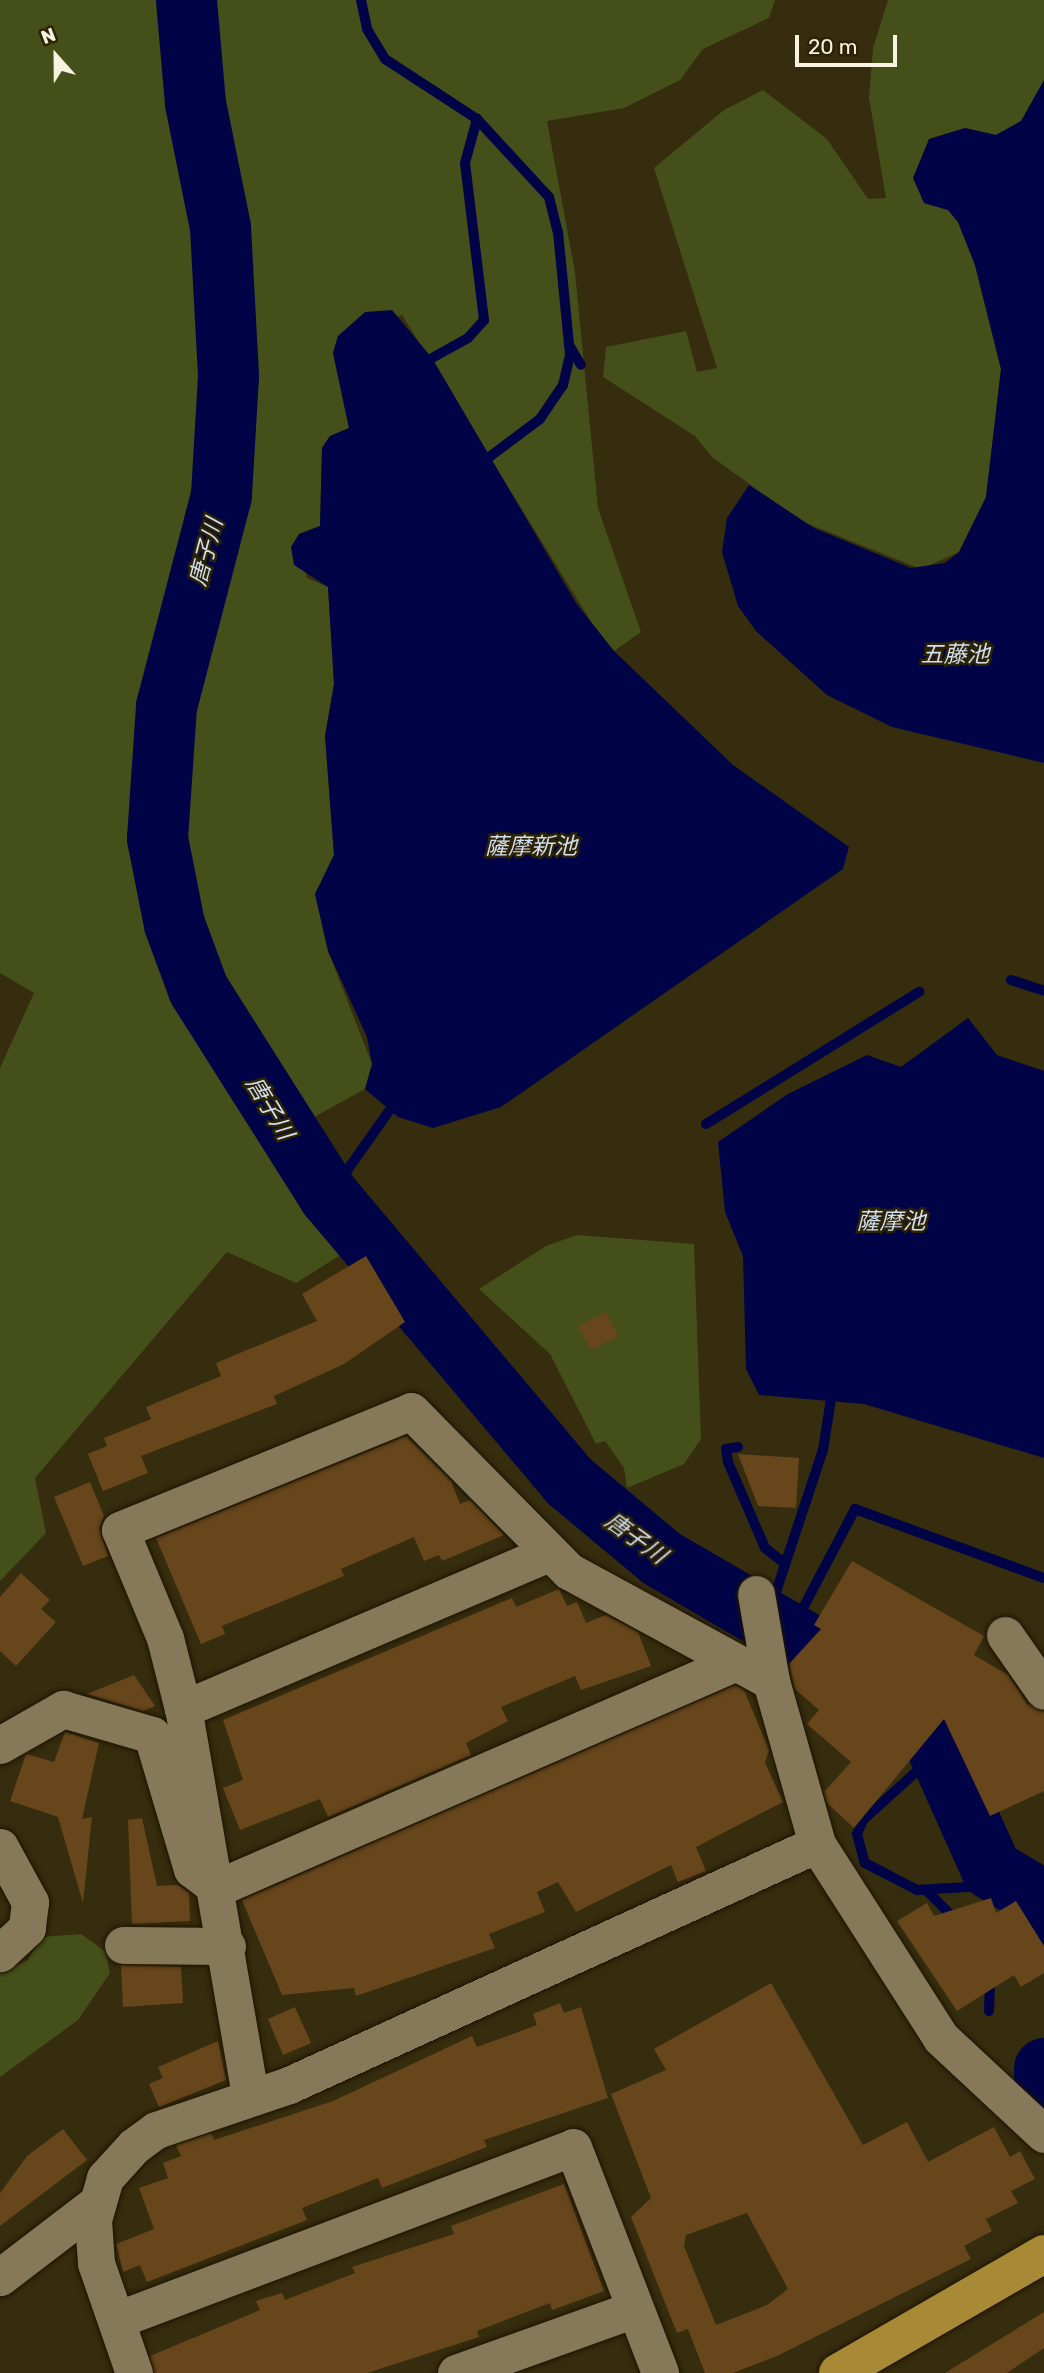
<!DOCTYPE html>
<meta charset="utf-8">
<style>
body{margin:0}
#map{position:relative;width:1044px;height:2373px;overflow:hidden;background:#362c0e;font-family:Rubik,"Noto Sans JP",sans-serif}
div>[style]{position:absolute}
.green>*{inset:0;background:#454f19}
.water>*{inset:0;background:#000447}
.stream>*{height:10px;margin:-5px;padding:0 5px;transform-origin:5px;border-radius:5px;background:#000447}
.river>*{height:61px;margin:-30.5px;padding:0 30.5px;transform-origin:30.5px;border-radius:30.5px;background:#000447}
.building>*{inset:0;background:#67461c}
.roads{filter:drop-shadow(0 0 2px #1e1400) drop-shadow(0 0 2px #1e1400)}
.minor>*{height:37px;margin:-18.5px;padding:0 18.5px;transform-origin:18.5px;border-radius:18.5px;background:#85795a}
.primary>*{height:38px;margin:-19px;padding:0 19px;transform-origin:19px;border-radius:19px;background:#a88936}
span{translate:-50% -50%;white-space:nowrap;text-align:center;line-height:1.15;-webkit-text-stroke:5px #2c2204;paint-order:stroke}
.water-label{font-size:23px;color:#d2def2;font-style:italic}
.north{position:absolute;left:21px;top:21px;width:70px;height:70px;-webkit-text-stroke:5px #2c2204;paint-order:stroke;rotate:339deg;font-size:19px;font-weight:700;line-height:28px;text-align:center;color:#f8f2e0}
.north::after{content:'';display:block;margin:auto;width:24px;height:32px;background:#f8f2e0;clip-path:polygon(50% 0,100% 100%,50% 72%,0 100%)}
.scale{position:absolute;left:795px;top:35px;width:102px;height:32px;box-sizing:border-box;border:4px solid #f8f2e0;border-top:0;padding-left:9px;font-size:21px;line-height:24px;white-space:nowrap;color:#f8f2e0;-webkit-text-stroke:5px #2c2204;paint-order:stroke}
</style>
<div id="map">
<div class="green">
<div style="clip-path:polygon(0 0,775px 0,769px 18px,703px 49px,680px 80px,624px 108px,547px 121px,575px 272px,598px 508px,641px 632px,614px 651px,595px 628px,402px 315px,338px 336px,333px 353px,349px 428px,330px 436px,322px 448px,320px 526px,299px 534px,307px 578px,328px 587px,334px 684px,325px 736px,334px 855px,315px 894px,328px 951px,372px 1064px,365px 1089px,307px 1121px,365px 1219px,339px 1256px,296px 1283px,227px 1252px,35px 1478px,46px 1533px,0 1581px,0 1068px,34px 993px,0 973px)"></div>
<div style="clip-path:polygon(888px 0,1044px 0,1044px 80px,1033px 105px,1021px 121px,996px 135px,965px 128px,924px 203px,948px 210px,958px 222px,975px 265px,1001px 369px,986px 497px,959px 552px,921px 569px,801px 521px,712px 457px,695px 436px,603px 377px,606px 347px,686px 331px,697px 372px,717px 368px,654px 168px,724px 110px,763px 90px,827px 139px,868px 199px,886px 198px,869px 98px,873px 48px)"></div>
<div style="clip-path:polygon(577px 1235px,694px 1244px,701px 1439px,684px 1464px,627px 1488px,624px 1468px,605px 1441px,596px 1444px,550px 1354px,479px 1289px,546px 1246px)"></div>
<div style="clip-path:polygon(81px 1934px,105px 1951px,110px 1973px,78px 2020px,0 2077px,0 1973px,28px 1960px,41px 1937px)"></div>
</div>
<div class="water">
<div style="clip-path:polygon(1044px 80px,1044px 763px,892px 727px,827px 695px,756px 631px,738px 606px,722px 552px,727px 518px,749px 485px,814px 528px,911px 568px,945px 563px,959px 552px,986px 497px,1001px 369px,975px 265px,958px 222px,948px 210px,924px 203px,913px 178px,929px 139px,965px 128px,996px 135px,1021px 121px)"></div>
<div style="clip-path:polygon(392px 310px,432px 358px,576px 603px,614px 651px,733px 765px,849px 847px,843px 869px,501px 1107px,433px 1128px,398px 1117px,365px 1089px,372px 1064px,367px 1037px,328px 951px,315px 894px,334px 855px,325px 736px,334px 684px,328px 587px,294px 565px,291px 547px,299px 534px,320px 526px,322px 448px,330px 436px,349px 428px,333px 353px,338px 336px,365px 312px)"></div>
<div style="clip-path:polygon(968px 1018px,997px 1055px,1044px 1071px,1044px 1458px,864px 1404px,759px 1395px,746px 1369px,743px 1256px,725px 1212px,718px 1142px,788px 1094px,867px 1055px,901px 1067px)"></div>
</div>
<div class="stream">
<div style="left:361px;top:0;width:30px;rotate:78deg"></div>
<div style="left:367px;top:29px;width:35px;rotate:59deg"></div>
<div style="left:385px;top:59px;width:110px;rotate:33.1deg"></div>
<div style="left:477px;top:119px;width:106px;rotate:47.3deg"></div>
<div style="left:549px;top:197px;width:36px;rotate:76deg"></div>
<div style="left:558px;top:232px;width:124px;rotate:84.4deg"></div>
<div style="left:570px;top:355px;width:31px;rotate:103deg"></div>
<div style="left:563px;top:385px;width:41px;rotate:124.1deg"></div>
<div style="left:540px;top:419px;width:65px;rotate:143.1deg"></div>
<div style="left:569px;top:345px;width:23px;rotate:59deg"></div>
<div style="left:432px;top:358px;width:41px;rotate:-29.1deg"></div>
<div style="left:468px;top:338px;width:24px;rotate:-48deg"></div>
<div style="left:484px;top:320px;width:158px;rotate:-96.9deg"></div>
<div style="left:465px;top:163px;width:46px;rotate:-74.7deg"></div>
<div style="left:1011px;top:980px;width:35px;rotate:18deg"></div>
<div style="left:706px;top:1124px;width:251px;rotate:-31.8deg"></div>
<div style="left:329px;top:1196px;width:104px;rotate:-54.8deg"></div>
<div style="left:738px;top:1447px;width:12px;rotate:171deg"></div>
<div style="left:726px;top:1449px;width:13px;rotate:81deg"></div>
<div style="left:728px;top:1462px;width:94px;rotate:66.7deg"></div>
<div style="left:765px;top:1548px;width:24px;rotate:38deg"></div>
<div style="left:771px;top:1607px;width:165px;rotate:-71.7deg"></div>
<div style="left:823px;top:1450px;width:52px;rotate:-81.1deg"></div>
<div style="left:791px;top:1631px;width:138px;rotate:-62.3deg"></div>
<div style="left:855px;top:1509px;width:201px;rotate:20.1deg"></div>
<div style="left:938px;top:1752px;width:101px;rotate:137.8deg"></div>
<div style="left:863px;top:1820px;width:15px;rotate:113deg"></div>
<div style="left:857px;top:1834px;width:30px;rotate:75deg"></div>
<div style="left:865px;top:1863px;width:59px;rotate:27.4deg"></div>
<div style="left:917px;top:1890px;width:101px;rotate:-3.4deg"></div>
<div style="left:927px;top:1891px;width:42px;rotate:45deg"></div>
<div style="left:989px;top:2011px;width:35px;rotate:-88deg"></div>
</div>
<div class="river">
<div style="left:186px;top:0;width:103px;rotate:85deg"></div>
<div style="left:195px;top:103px;width:126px;rotate:78.6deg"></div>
<div style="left:220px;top:227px;width:149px;rotate:86.9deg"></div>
<div style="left:228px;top:376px;width:119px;rotate:93.4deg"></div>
<div style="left:221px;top:495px;width:218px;rotate:104.6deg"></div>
<div style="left:166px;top:706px;width:132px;rotate:93.9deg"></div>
<div style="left:157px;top:838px;width:88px;rotate:78.8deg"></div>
<div style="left:174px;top:924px;width:69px;rotate:69.7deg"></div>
<div style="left:198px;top:989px;width:245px;rotate:57.7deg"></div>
<div style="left:329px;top:1196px;width:373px;rotate:49.9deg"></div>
<div style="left:569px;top:1481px;width:120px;rotate:39.9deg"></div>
<div style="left:661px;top:1558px;width:298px;rotate:30.2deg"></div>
<div style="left:919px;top:1708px;width:176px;rotate:65.9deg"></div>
<div style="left:991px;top:1869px;width:39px;rotate:31deg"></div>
<div style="left:1024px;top:1889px;width:33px;rotate:52deg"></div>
<div style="left:1044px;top:2068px;width:17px;rotate:90deg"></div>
</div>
<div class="building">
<div style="clip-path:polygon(366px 1256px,405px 1322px,344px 1364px,274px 1396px,277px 1404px,141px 1456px,148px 1473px,103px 1491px,88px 1454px,107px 1446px,104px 1438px,151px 1419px,146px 1407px,221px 1376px,216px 1363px,317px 1321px,302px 1294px)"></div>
<div style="clip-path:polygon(606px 1312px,618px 1336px,591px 1350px,578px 1326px)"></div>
<div style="clip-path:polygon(406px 1436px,451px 1481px,460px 1504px,470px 1500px,504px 1535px,442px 1561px,439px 1555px,424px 1561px,414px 1537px,341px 1569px,344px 1576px,222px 1626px,225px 1634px,201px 1644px,156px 1538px)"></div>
<div style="clip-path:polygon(738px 1454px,799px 1458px,796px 1508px,758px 1506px)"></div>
<div style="clip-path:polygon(90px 1482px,104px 1516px,99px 1528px,108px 1556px,83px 1566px,54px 1497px)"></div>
<div style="clip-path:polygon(852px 1561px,984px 1636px,974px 1655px,1008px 1675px,1027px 1704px,1044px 1712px,1044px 1791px,990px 1816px,944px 1719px,854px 1828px,827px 1803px,824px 1792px,851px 1762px,807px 1724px,819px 1710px,795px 1689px,789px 1664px,821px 1629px,814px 1625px)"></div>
<div style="clip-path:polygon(21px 1573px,50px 1600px,41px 1609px,56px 1622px,16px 1666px,0 1651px,0 1597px)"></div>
<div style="clip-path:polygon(559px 1589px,567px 1606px,577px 1602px,586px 1623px,606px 1615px,638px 1632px,651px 1666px,581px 1690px,575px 1676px,501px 1707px,508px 1721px,466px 1743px,471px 1755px,328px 1817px,320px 1799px,240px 1830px,223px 1788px,243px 1780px,223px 1720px,512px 1598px,516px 1607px)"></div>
<div style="clip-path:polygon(134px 1675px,155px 1706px,143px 1711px,87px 1694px)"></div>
<div style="clip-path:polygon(735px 1685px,744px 1690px,769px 1750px,765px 1763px,783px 1802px,696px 1847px,706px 1871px,678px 1882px,671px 1865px,576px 1912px,558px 1882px,537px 1892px,545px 1912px,489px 1934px,495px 1948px,356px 1996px,354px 1988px,282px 1995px,242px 1900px)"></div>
<div style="clip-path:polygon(65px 1732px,99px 1743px,82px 1819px,92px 1817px,83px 1903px,58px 1817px,10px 1801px,26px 1754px,54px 1762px)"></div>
<div style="clip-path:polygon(142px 1818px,157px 1886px,178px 1885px,189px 1893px,190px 1921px,132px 1924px,128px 1820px)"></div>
<div style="clip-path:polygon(991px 1898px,996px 1913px,1016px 1901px,1044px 1946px,1044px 1973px,1021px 1987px,1014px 1975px,957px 2011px,897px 1921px,927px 1903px,934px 1916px)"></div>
<div style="clip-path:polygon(121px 1965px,181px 1967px,183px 2003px,123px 2007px)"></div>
<div style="clip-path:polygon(evenodd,771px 1983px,863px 2145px,907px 2122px,928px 2162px,994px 2127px,1010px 2157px,1020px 2151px,1035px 2179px,1011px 2191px,1018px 2203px,986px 2219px,992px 2231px,964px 2246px,971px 2259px,777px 2356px,733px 2373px,705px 2373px,688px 2329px,677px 2333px,631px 2217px,651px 2198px,611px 2094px,666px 2070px,654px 2049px,771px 1983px,747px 2213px,788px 2289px,767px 2305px,716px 2325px,684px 2246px,686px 2235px,747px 2213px)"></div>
<div style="clip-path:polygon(560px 2003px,564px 2013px,581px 2007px,608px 2098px,484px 2140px,487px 2147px,382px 2188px,378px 2178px,302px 2208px,307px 2220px,147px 2282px,140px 2265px,123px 2272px,116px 2244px,154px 2229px,139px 2188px,168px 2178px,163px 2163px,181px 2156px,176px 2145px,211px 2133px,214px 2140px,333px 2101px,472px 2036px,477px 2047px,537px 2025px,533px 2014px)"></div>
<div style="clip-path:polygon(295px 2007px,311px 2043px,283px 2055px,268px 2019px)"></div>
<div style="clip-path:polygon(218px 2041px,226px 2080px,159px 2107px,149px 2084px,163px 2078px,158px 2067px)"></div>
<div style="clip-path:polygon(63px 2129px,87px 2160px,0 2226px,0 2193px,27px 2156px)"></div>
<div style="clip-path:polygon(564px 2184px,604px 2291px,552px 2310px,550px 2303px,477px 2331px,479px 2337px,367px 2373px,154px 2373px,150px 2356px,260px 2310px,256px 2301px,282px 2293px,285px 2300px,355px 2273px,352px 2267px,454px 2234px,451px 2226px)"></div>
<div style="clip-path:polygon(1044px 2312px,1044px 2348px,1007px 2373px,945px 2373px)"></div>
</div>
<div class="roads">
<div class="minor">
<div style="left:756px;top:1594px;width:88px;rotate:80.2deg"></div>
<div style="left:1005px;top:1635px;width:68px;rotate:55.1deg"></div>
<div style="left:183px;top:1709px;width:397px;rotate:-23.1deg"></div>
<div style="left:0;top:1745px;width:73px;rotate:-29.7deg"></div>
<div style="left:63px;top:1709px;width:93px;rotate:16.3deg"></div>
<div style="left:152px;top:1735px;width:140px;rotate:73.4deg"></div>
<div style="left:192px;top:1869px;width:31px;rotate:37deg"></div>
<div style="left:217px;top:1888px;width:562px;rotate:-23.51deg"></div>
<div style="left:0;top:1847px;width:63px;rotate:61.4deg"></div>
<div style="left:30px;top:1902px;width:26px;rotate:97deg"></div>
<div style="left:27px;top:1928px;width:37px;rotate:137deg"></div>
<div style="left:123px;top:1945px;width:104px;rotate:0.6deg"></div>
<div style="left:250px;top:2095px;width:392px;rotate:-99.8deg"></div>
<div style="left:183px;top:1709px;width:73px;rotate:-104.2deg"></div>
<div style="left:165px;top:1638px;width:117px;rotate:-112.6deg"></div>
<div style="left:120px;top:1530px;width:314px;rotate:-22.2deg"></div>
<div style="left:411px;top:1411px;width:225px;rotate:45.4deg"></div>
<div style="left:569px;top:1571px;width:230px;rotate:28.6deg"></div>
<div style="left:771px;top:1681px;width:169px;rotate:74.2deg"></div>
<div style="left:817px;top:1844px;width:230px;rotate:57.4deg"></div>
<div style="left:941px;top:2038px;width:141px;rotate:43deg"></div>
<div style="left:0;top:2277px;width:123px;rotate:-37.4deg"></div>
<div style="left:119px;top:2319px;width:485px;rotate:-20.7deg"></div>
<div style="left:573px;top:2147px;width:242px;rotate:68.9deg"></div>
<div style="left:134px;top:2373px;width:116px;rotate:-109.1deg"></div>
<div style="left:96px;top:2263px;width:43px;rotate:-94deg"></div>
<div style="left:93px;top:2220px;width:44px;rotate:-74.1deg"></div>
<div style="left:105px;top:2178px;width:43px;rotate:-47.8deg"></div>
<div style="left:134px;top:2146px;width:27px;rotate:-36deg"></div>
<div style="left:156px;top:2130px;width:140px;rotate:-18.7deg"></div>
<div style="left:289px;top:2085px;width:580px;rotate:-24.53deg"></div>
<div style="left:456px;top:2373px;width:190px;rotate:-19.7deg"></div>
</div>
<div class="primary">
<div style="left:838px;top:2373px;width:238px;rotate:-30deg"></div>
</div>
</div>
<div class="water-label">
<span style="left:206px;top:552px;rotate:-75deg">唐子川</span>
<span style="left:955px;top:654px">五藤池</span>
<span style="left:531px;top:846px">薩摩新池</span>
<span style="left:270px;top:1108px;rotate:59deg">唐子川</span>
<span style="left:891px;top:1221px">薩摩池</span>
<span style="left:636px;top:1538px;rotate:36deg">唐子川</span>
</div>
<div class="north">N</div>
<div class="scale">20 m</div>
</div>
